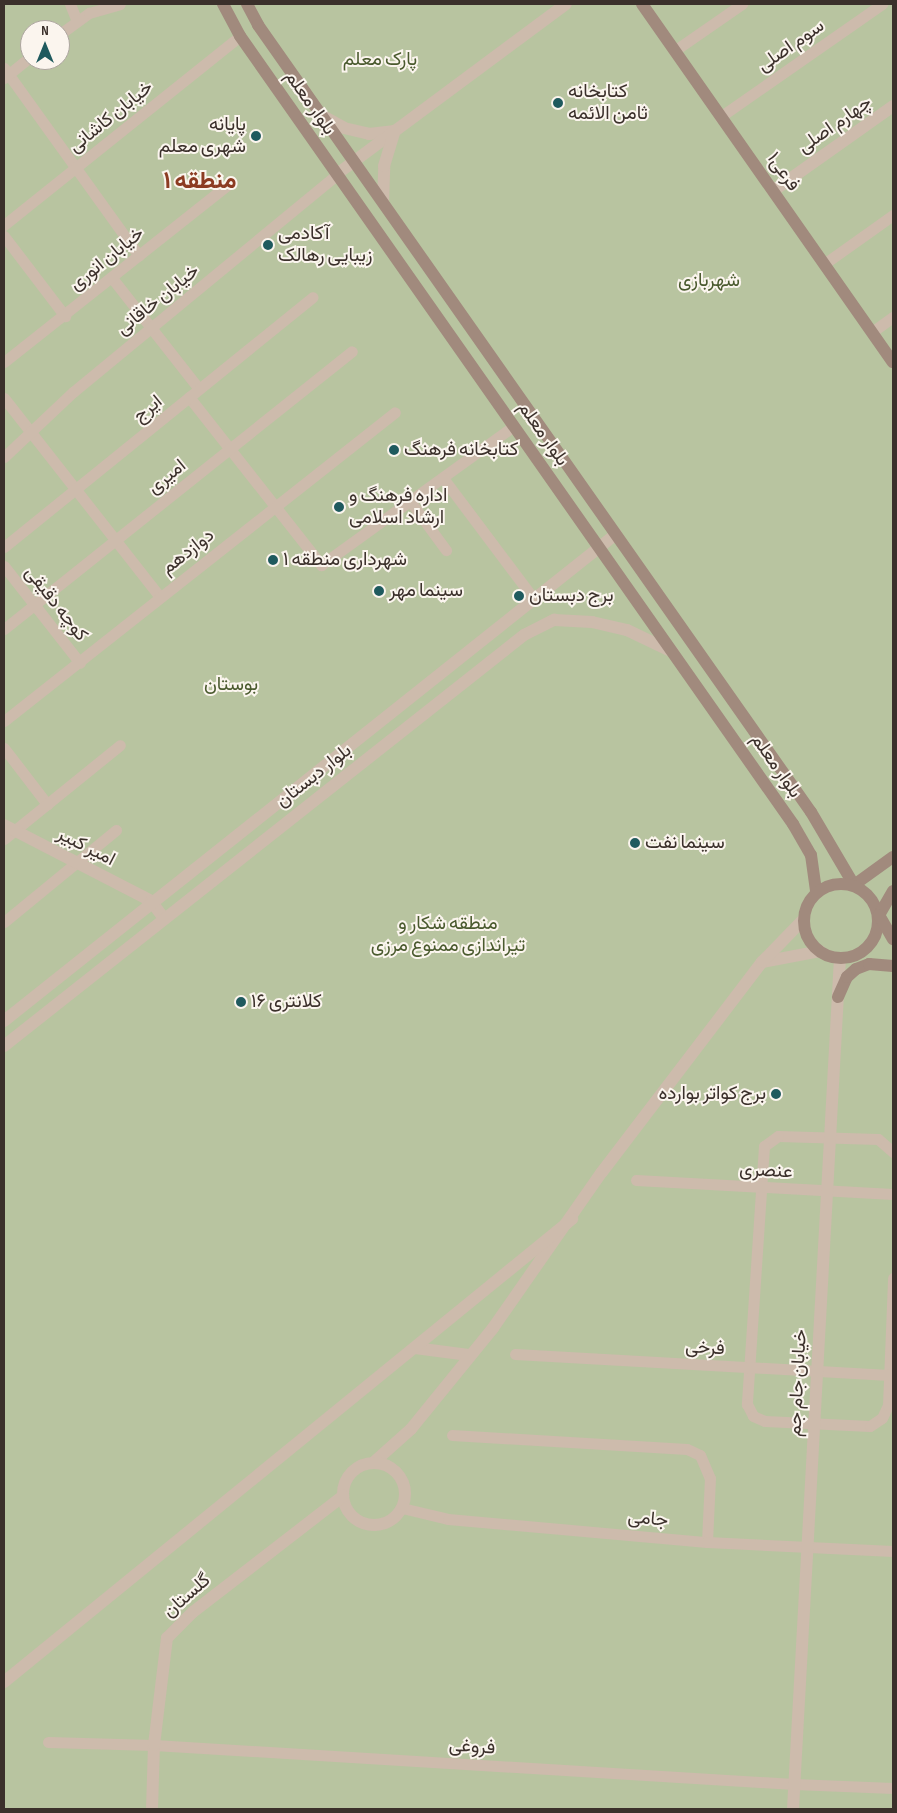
<!DOCTYPE html>
<meta charset="utf-8">
<style>
body{margin:0}
#map{position:relative;width:897px;height:1813px;overflow:hidden;background:#f4ebe1;font-family:"Sofia Sans Condensed",Vazirmatn,sans-serif}
div>[style]{position:absolute}
.green>*{inset:0;background:#b8c4a0}
.minor>*{height:11px;margin:-5.5px;padding:0 5.5px;transform-origin:5.5px;border-radius:5.5px;background:#cdbbac}
.tertiary>*{height:12px;margin:-6px;padding:0 6px;transform-origin:6px;border-radius:6px;background:#cdbbac}
.tertiary>.ring{margin:-6px;padding:0;box-sizing:content-box;background:none;border:12px solid #cdbbac;border-radius:50%}
.secondary>*{height:12px;margin:-6px;padding:0 6px;transform-origin:6px;border-radius:6px;background:#a18a7d}
.secondary>.ring{margin:-6px;padding:0;box-sizing:content-box;background:none;border:12px solid #a18a7d;border-radius:50%}
.dots>*{width:14px;height:14px;translate:-50% -50%;box-sizing:border-box;border:2px solid #fbf5ee;border-radius:50%}
span{translate:-50% -50%;white-space:nowrap;text-align:center;line-height:1.15;-webkit-text-stroke:4px #fbf5ee;paint-order:stroke}
.street-label{font-size:19px;color:#3b302b}
.park-label{font-size:19px;color:#4a5a2e}
.poi-label{font-size:19px;color:#3b302b}
.left{translate:0 -50%;text-align:left}
.right{translate:-100% -50%;text-align:right}
.district-label{font-size:24px;color:#8c3b22;font-weight:700}
.frame{position:absolute;inset:0;border:5px solid #3b302b;pointer-events:none}
.north{position:absolute;left:20px;top:20px;width:50px;height:50px;box-sizing:border-box;background:#fbf5ee;border:1px solid #aea6a0;border-radius:50%;rotate:0deg;font-size:14px;font-weight:700;line-height:20px;text-align:center;color:#3b302b}
.north::after{content:'';display:block;margin:auto;width:18px;height:22px;background:#1f5a5e;clip-path:polygon(50% 0,100% 100%,50% 72%,0 100%)}
</style>
<div id="map">
<div class="green">
<div style="clip-path:polygon(evenodd,4px 4px,893px 4px,893px 1809px,4px 1809px,4px 4px,30px 30px,60px 30px,60px 60px,30px 60px,30px 30px)"></div>
</div>
<div class="minor">
<div style="left:70px;top:4px;width:18px;rotate:68deg"></div>
<div style="left:60px;top:34px;width:36px;rotate:-36deg"></div>
<div style="left:89px;top:13px;width:32px;rotate:-16deg"></div>
<div style="left:674px;top:51px;width:83px;rotate:-34.7deg"></div>
<div style="left:4px;top:68px;width:231px;rotate:54.3deg"></div>
<div style="left:4px;top:78px;width:33px;rotate:-39deg"></div>
<div style="left:720px;top:117px;width:198px;rotate:-34.9deg"></div>
<div style="left:4px;top:225px;width:302px;rotate:-38.7deg"></div>
<div style="left:4px;top:236px;width:101px;rotate:52.7deg"></div>
<div style="left:824px;top:264px;width:85px;rotate:-35.4deg"></div>
<div style="left:112px;top:278px;width:141px;rotate:51.9deg"></div>
<div style="left:872px;top:332px;width:26px;rotate:-36deg"></div>
<div style="left:4px;top:362px;width:290px;rotate:-38.4deg"></div>
<div style="left:189px;top:397px;width:214px;rotate:51.8deg"></div>
<div style="left:321px;top:565px;width:238px;rotate:-35.8deg"></div>
<div style="left:4px;top:398px;width:253px;rotate:51.9deg"></div>
<div style="left:4px;top:457px;width:95px;rotate:-43.3deg"></div>
<div style="left:73px;top:392px;width:342px;rotate:-39.5deg"></div>
<div style="left:443px;top:478px;width:151px;rotate:53.1deg"></div>
<div style="left:410px;top:501px;width:61px;rotate:53.7deg"></div>
<div style="left:4px;top:547px;width:397px;rotate:-39deg"></div>
<div style="left:4px;top:566px;width:123px;rotate:51.9deg"></div>
<div style="left:4px;top:629px;width:445px;rotate:-38.6deg"></div>
<div style="left:4px;top:721px;width:498px;rotate:-38.3deg"></div>
<div style="left:4px;top:748px;width:71px;rotate:52.5deg"></div>
<div style="left:4px;top:839px;width:149px;rotate:-39deg"></div>
<div style="left:4px;top:922px;width:145px;rotate:-39.4deg"></div>
<div style="left:893px;top:1152px;width:20px;rotate:-139deg"></div>
<div style="left:878px;top:1139px;width:100px;rotate:-178.3deg"></div>
<div style="left:778px;top:1136px;width:17px;rotate:144deg"></div>
<div style="left:764px;top:1146px;width:259px;rotate:93.8deg"></div>
<div style="left:747px;top:1404px;width:13px;rotate:63deg"></div>
<div style="left:753px;top:1416px;width:13px;rotate:23deg"></div>
<div style="left:765px;top:1421px;width:105px;rotate:2.7deg"></div>
<div style="left:870px;top:1426px;width:14px;rotate:-34deg"></div>
<div style="left:882px;top:1418px;width:14px;rotate:-65deg"></div>
<div style="left:888px;top:1405px;width:127px;rotate:-87.7deg"></div>
<div style="left:636px;top:1180px;width:257px;rotate:3.1deg"></div>
<div style="left:515px;top:1354px;width:379px;rotate:3.2deg"></div>
<div style="left:452px;top:1435px;width:235px;rotate:3.4deg"></div>
<div style="left:687px;top:1449px;width:14px;rotate:25deg"></div>
<div style="left:700px;top:1455px;width:25px;rotate:67deg"></div>
<div style="left:710px;top:1478px;width:64px;rotate:92.7deg"></div>
<div style="left:402px;top:1508px;width:47px;rotate:13.4deg"></div>
<div style="left:448px;top:1519px;width:260px;rotate:5.1deg"></div>
<div style="left:707px;top:1542px;width:186px;rotate:2.8deg"></div>
<div style="left:48px;top:1742px;width:106px;rotate:1.6deg"></div>
<div style="left:154px;top:1745px;width:641px;rotate:3.49deg"></div>
<div style="left:794px;top:1784px;width:99px;rotate:2.3deg"></div>
</div>
<div class="tertiary">
<div style="left:321px;top:115px;width:26px;rotate:29deg"></div>
<div style="left:344px;top:128px;width:26px;rotate:13deg"></div>
<div style="left:369px;top:134px;width:26px;rotate:-7deg"></div>
<div style="left:337px;top:174px;width:285px;rotate:-36.6deg"></div>
<div style="left:773px;top:191px;width:147px;rotate:-35.3deg"></div>
<div style="left:383px;top:203px;width:37px;rotate:-88deg"></div>
<div style="left:384px;top:166px;width:37px;rotate:-73deg"></div>
<div style="left:4px;top:825px;width:165px;rotate:27.3deg"></div>
<div style="left:151px;top:901px;width:21px;rotate:53deg"></div>
<div style="left:762px;top:962px;width:59px;rotate:-10.7deg"></div>
<div style="left:4px;top:1021px;width:782px;rotate:-38.51deg"></div>
<div style="left:4px;top:1046px;width:663px;rotate:-38.32deg"></div>
<div style="left:524px;top:635px;width:34px;rotate:-27deg"></div>
<div style="left:554px;top:620px;width:38px;rotate:3deg"></div>
<div style="left:592px;top:622px;width:36px;rotate:13deg"></div>
<div style="left:627px;top:630px;width:51px;rotate:25.6deg"></div>
<div style="left:415px;top:1348px;width:54px;rotate:7.4deg"></div>
<div style="left:373px;top:1463px;width:51px;rotate:-41.8deg"></div>
<div style="left:411px;top:1429px;width:130px;rotate:-50.9deg"></div>
<div style="left:493px;top:1328px;width:190px;rotate:-55.1deg"></div>
<div style="left:602px;top:1172px;width:264px;rotate:-52.7deg"></div>
<div style="left:762px;top:962px;width:60px;rotate:-45.7deg"></div>
<div class="ring" style="left:343px;top:1463px;width:50px;height:50px"></div>
<div style="left:4px;top:1682px;width:733px;rotate:-39.18deg"></div>
<div style="left:152px;top:1809px;width:64px;rotate:-88.2deg"></div>
<div style="left:154px;top:1745px;width:108px;rotate:-83.1deg"></div>
<div style="left:167px;top:1638px;width:37px;rotate:-45deg"></div>
<div style="left:193px;top:1612px;width:190px;rotate:-37.7deg"></div>
<div style="left:793px;top:1809px;width:852px;rotate:-86.84deg"></div>
</div>
<div class="secondary">
<div style="left:223px;top:4px;width:36px;rotate:62deg"></div>
<div style="left:240px;top:36px;width:963px;rotate:54.94deg"></div>
<div style="left:793px;top:824px;width:36px;rotate:60deg"></div>
<div style="left:811px;top:855px;width:37px;rotate:82deg"></div>
<div style="left:247px;top:4px;width:24px;rotate:62deg"></div>
<div style="left:258px;top:25px;width:962px;rotate:54.91deg"></div>
<div style="left:811px;top:812px;width:85px;rotate:59.5deg"></div>
<div style="left:854px;top:885px;width:48px;rotate:-35.7deg"></div>
<div style="left:642px;top:4px;width:437px;rotate:55deg"></div>
<div class="ring" style="left:804px;top:884px;width:62px;height:62px"></div>
<div style="left:893px;top:891px;width:28px;rotate:120deg"></div>
<div style="left:879px;top:915px;width:28px;rotate:60deg"></div>
<div style="left:838px;top:997px;width:22px;rotate:-66deg"></div>
<div style="left:847px;top:977px;width:12px;rotate:-42deg"></div>
<div style="left:856px;top:969px;width:14px;rotate:-21deg"></div>
<div style="left:869px;top:964px;width:24px;rotate:5deg"></div>
</div>
<div class="dots">
<div style="left:558px;top:103px;background:#1f5a5e"></div>
<div style="left:256px;top:136px;background:#1f5a5e"></div>
<div style="left:268px;top:245px;background:#1f5a5e"></div>
<div style="left:394px;top:450px;background:#1f5a5e"></div>
<div style="left:339px;top:507px;background:#1f5a5e"></div>
<div style="left:273px;top:560px;background:#1f5a5e"></div>
<div style="left:379px;top:591px;background:#1f5a5e"></div>
<div style="left:519px;top:596px;background:#1f5a5e"></div>
<div style="left:635px;top:843px;background:#1f5a5e"></div>
<div style="left:241px;top:1002px;background:#1f5a5e"></div>
<div style="left:776px;top:1094px;background:#1f5a5e"></div>
</div>
<div class="street-label">
<span style="left:791px;top:46px;rotate:-35deg">سوم اصلی</span>
<span style="left:310px;top:103px;rotate:55deg">بلوار معلم</span>
<span style="left:111px;top:117px;rotate:-39deg">خیابان کاشانی</span>
<span style="left:835px;top:125px;rotate:-35deg">چهارم اصلی</span>
<span style="left:783px;top:172px;rotate:55deg">فرعی۱</span>
<span style="left:107px;top:259px;rotate:-39deg">خیابان انوری</span>
<span style="left:158px;top:300px;rotate:-39deg">خیابان خاقانی</span>
<span style="left:148px;top:409px;rotate:-39deg">ایرج</span>
<span style="left:543px;top:434px;rotate:55deg">بلوار معلم</span>
<span style="left:167px;top:477px;rotate:-39deg">امیری</span>
<span style="left:188px;top:552px;rotate:-38deg">دوازدهم</span>
<span style="left:56px;top:604px;rotate:52deg">کوچه دقیقی</span>
<span style="left:776px;top:766px;rotate:55deg">بلوار معلم</span>
<span style="left:314px;top:776px;rotate:-38deg">بلوار دبستان</span>
<span style="left:86px;top:847px;rotate:27deg">امیر کبیر</span>
<span style="left:766px;top:1171px;rotate:3deg">عنصری</span>
<span style="left:705px;top:1348px;rotate:3deg">فرخی</span>
<span style="left:798px;top:1383px;rotate:-87deg">خیابان جام جم</span>
<span style="left:648px;top:1519px;rotate:5deg">جامی</span>
<span style="left:187px;top:1596px;rotate:-41deg">گلستان</span>
<span style="left:472px;top:1747px;rotate:4deg">فروغی</span>
</div>
<div class="park-label">
<span style="left:380px;top:60px">پارک معلم</span>
<span style="left:709px;top:281px">شهربازی</span>
<span style="left:231px;top:685px">بوستان</span>
<span style="left:448px;top:935px">منطقه شکار و<br>تیراندازی ممنوع مرزی</span>
</div>
<div class="poi-label">
<span class="left" style="left:568px;top:103px">کتابخانه<br>ثامن الائمه</span>
<span class="right" style="left:246px;top:136px">پایانه<br>شهری معلم</span>
<span class="left" style="left:278px;top:245px">آکادمی<br>زیبایی رهالک</span>
<span class="left" style="left:404px;top:450px">کتابخانه فرهنگ</span>
<span class="left" style="left:349px;top:507px">اداره فرهنگ و<br>ارشاد اسلامی</span>
<span class="left" style="left:283px;top:560px">شهرداری منطقه ۱</span>
<span class="left" style="left:389px;top:591px">سینما مهر</span>
<span class="left" style="left:529px;top:596px">برج دبستان</span>
<span class="left" style="left:645px;top:843px">سینما نفت</span>
<span class="left" style="left:251px;top:1002px">کلانتری ۱۶</span>
<span class="right" style="left:766px;top:1094px">برج کواتر بوارده</span>
</div>
<div class="district-label">
<span style="left:200px;top:181px">منطقه ۱</span>
</div>
<div class="frame"></div>
<div class="north">N</div>
</div>
